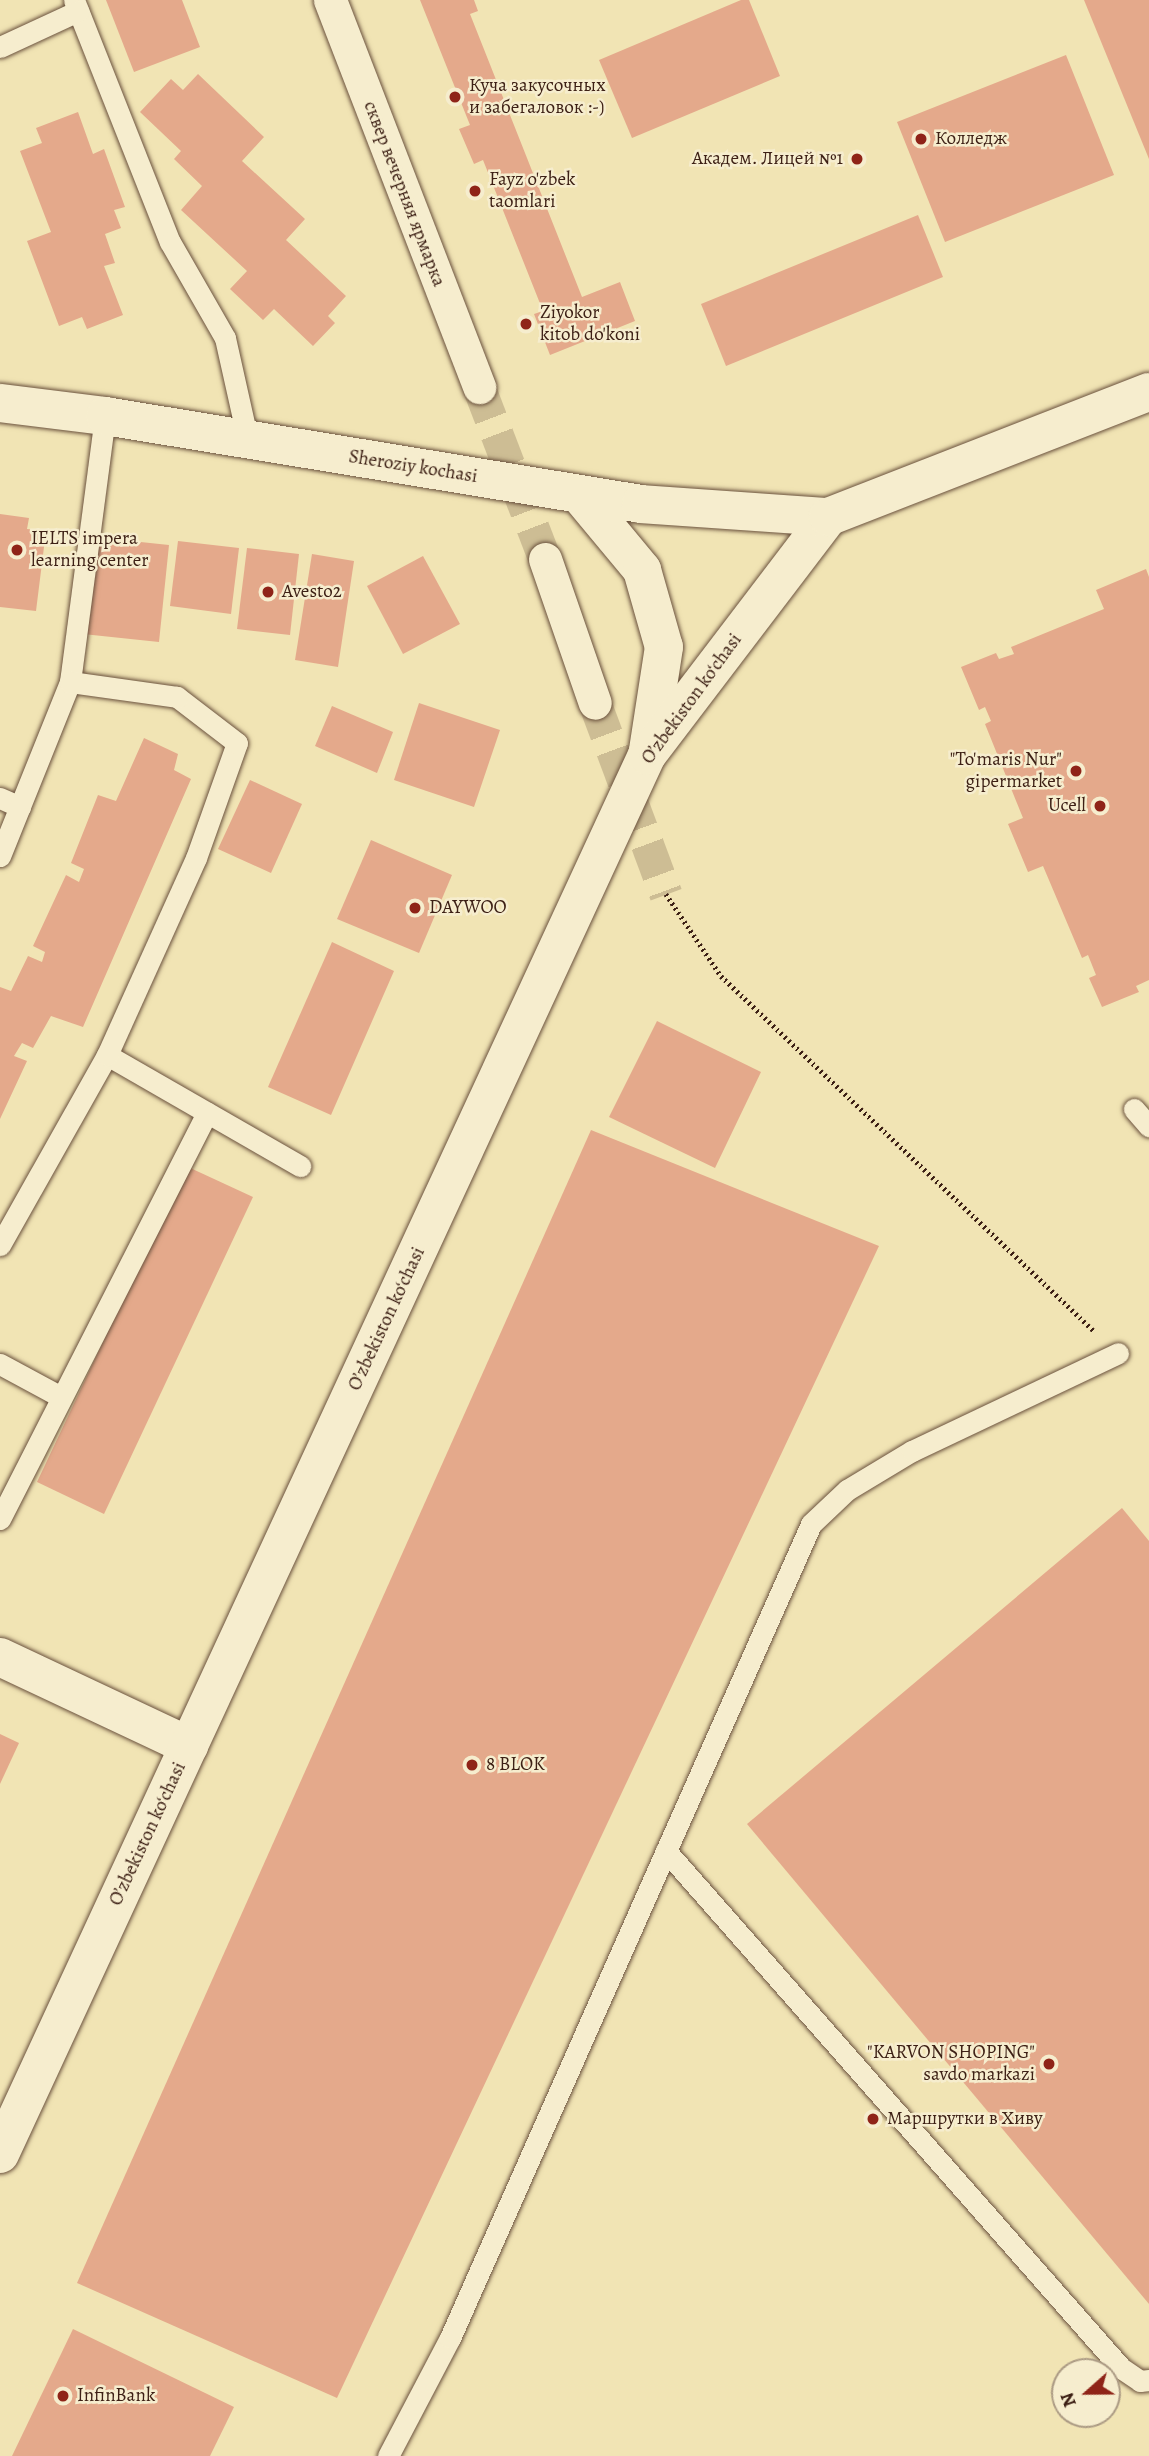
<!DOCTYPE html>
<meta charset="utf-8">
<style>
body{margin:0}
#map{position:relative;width:1149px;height:2456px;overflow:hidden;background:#f1e4b4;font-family:Alegreya,serif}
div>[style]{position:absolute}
.building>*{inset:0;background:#e4a98b}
.pedestrian-tunnel>*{height:33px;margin-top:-16.5px;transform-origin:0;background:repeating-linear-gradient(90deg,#cdbd94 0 33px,transparent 0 50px)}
.path>*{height:4.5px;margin-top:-2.25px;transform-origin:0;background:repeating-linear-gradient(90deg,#3d2015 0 2px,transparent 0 5.5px)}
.roads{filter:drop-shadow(0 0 2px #6a513d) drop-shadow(0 0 2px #6a513d)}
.service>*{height:21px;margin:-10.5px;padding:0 10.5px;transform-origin:10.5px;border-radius:10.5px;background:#f6edce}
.pedestrian>*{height:33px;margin:-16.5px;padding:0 16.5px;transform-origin:16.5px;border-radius:16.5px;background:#f6edce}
.minor>*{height:38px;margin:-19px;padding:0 19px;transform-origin:19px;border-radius:19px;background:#f6edce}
.tertiary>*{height:38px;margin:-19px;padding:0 19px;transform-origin:19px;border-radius:19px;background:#f6edce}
.dots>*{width:19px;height:19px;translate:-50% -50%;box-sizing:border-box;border:4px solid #f6edce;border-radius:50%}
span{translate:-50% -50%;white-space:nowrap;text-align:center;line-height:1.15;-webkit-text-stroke:5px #f6edce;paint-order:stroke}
.poi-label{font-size:19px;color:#3d2015}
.left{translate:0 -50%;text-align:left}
.right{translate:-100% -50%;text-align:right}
.street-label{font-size:19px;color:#3d2015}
.north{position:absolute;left:1051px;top:2358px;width:70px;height:70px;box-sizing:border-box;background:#f6edce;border:2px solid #ac9b84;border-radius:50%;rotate:249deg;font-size:19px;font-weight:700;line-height:28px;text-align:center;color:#3d2015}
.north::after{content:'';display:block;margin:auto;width:24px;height:32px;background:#8f2418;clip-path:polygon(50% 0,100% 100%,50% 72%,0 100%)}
</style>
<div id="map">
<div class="building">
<div style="clip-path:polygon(106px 0,182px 0,200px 47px,134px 72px)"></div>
<div style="clip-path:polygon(420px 0,474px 0,478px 11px,470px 14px,582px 297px,620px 282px,635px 321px,550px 355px,534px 314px,543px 311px,483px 160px,474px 164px,459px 129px,470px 125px)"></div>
<div style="clip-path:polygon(741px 0,749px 0,780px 76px,632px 138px,599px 60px)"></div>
<div style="clip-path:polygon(1084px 0,1149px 0,1149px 159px)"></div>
<div style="clip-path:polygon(1066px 55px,1114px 175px,945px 242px,897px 122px)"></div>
<div style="clip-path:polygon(198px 74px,264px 137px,242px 161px,305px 219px,286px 240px,346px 296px,328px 316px,335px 323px,313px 346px,274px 309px,263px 320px,230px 289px,247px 271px,181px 210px,202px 186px,174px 159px,181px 151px,140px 112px,171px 79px,183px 90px)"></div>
<div style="clip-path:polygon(78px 112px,93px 154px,104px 149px,125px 207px,114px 210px,121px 228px,105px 234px,115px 263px,104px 266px,123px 315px,87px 329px,82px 317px,59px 326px,27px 241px,51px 232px,20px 151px,42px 143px,36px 128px)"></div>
<div style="clip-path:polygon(918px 215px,943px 277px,726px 366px,701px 304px)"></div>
<div style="clip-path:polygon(0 514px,29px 518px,27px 529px,46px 531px,36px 611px,0 607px)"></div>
<div style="clip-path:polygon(93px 537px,169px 545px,159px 642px,83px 634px)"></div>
<div style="clip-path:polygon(178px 541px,239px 548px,231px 614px,170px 606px)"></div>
<div style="clip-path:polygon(247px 548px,299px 554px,290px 635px,237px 629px)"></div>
<div style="clip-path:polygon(312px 554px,354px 561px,338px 667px,295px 660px)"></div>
<div style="clip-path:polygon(423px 556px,460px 624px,403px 654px,367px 586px)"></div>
<div style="clip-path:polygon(1146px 569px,1149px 577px,1149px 980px,1136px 986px,1139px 992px,1102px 1007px,1089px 978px,1096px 975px,1088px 955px,1082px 958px,1043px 866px,1028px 872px,1008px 824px,1023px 818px,985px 724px,991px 721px,985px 707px,979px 710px,961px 667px,996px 653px,999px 659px,1014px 654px,1011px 647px,1104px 609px,1096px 590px)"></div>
<div style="clip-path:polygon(419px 703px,500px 730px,474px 807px,394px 780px)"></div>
<div style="clip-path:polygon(332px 706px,393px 732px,377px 773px,315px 746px)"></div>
<div style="clip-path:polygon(144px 738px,178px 754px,174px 770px,191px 779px,83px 1027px,51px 1016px,33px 1048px,22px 1043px,14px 1056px,27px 1061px,0 1119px,0 987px,11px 991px,28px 956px,42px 962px,45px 952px,33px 946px,66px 875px,79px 882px,84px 869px,71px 863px,98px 795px,116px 801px)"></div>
<div style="clip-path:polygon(250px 780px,302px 804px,271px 873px,218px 849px)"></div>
<div style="clip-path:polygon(371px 840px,452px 875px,419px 953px,337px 919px)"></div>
<div style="clip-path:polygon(332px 942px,394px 971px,331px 1115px,268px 1087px)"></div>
<div style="clip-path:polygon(657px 1021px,761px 1072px,715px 1168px,609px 1117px)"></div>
<div style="clip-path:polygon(591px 1130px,879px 1246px,337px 2398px,77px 2283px)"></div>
<div style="clip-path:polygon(186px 1166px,253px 1197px,104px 1514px,37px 1482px)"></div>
<div style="clip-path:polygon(1122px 1508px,1149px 1541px,1149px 2304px,747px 1824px)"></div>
<div style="clip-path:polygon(0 1734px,19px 1743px,0 1784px)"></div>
<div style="clip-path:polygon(73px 2329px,234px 2407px,210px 2456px,12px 2456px)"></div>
</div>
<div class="pedestrian-tunnel">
<div style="left:479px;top:387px;width:184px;rotate:69deg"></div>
<div style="left:595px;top:703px;width:204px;rotate:69.6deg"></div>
</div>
<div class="path">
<div style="left:666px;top:894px;width:99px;rotate:56.1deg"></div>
<div style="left:721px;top:976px;width:514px;rotate:43.58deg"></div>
</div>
<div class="roads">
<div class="service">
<div style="left:74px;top:0;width:260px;rotate:68.4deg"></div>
<div style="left:170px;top:242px;width:111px;rotate:60.2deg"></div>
<div style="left:225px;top:338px;width:106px;rotate:77.4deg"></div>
<div style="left:0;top:47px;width:86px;rotate:-24.8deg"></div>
<div style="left:0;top:798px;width:22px;rotate:24deg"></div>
<div style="left:0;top:856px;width:188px;rotate:-68.1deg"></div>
<div style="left:70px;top:682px;width:268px;rotate:-82.5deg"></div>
<div style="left:107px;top:1055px;width:223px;rotate:29.9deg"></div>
<div style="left:1134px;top:1109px;width:23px;rotate:49deg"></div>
<div style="left:0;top:1245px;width:218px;rotate:-60.6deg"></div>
<div style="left:107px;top:1055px;width:216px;rotate:-65.7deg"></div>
<div style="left:196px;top:858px;width:122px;rotate:-70.4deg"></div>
<div style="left:237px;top:743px;width:76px;rotate:-142.5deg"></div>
<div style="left:177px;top:697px;width:108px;rotate:-172deg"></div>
<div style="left:0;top:1364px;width:69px;rotate:28.4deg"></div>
<div style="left:0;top:1519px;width:456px;rotate:-63deg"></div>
<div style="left:666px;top:1851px;width:689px;rotate:48.65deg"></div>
<div style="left:1121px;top:2368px;width:23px;rotate:34deg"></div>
<div style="left:1140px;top:2381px;width:9px;rotate:-6deg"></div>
<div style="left:388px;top:2456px;width:133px;rotate:-62.3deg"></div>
<div style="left:450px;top:2338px;width:890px;rotate:-66.08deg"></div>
<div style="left:811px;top:1524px;width:50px;rotate:-43.4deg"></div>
<div style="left:847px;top:1490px;width:76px;rotate:-31deg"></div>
<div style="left:912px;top:1451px;width:228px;rotate:-25.4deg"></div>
</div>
<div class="pedestrian">
<div style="left:330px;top:0;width:415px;rotate:68.9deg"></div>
<div style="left:545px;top:559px;width:152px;rotate:70.9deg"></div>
</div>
<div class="minor">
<div style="left:579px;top:494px;width:99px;rotate:50.3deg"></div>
<div style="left:642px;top:570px;width:80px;rotate:74.1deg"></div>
<div style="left:664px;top:647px;width:104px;rotate:98.8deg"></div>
<div style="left:0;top:1657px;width:209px;rotate:25.2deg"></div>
<div style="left:0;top:2154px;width:1541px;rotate:-65.18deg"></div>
<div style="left:647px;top:755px;width:299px;rotate:-52.7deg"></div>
</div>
<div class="tertiary">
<div style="left:0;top:403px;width:106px;rotate:7.1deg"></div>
<div style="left:105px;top:416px;width:543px;rotate:9.32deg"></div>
<div style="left:641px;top:504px;width:187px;rotate:4deg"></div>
<div style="left:828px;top:517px;width:344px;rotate:-21.3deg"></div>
</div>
</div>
<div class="dots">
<div style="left:455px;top:97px;background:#8f2418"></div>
<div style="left:921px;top:139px;background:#8f2418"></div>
<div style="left:857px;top:159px;background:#8f2418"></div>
<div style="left:475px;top:191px;background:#8f2418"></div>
<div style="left:526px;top:324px;background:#8f2418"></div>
<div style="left:17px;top:550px;background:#8f2418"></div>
<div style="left:268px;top:592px;background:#8f2418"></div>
<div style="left:1076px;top:771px;background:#8f2418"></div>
<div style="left:1100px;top:806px;background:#8f2418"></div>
<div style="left:415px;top:908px;background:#8f2418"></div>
<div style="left:472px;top:1765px;background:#8f2418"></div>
<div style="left:1049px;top:2064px;background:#8f2418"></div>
<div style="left:873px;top:2119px;background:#8f2418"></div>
<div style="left:63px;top:2396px;background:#8f2418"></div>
</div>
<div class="poi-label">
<span class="left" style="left:469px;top:97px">Куча закусочных<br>и забегаловок :-)</span>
<span class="left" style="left:935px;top:139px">Колледж</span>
<span class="right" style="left:843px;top:159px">Академ. Лицей №1</span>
<span class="left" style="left:489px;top:191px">Fayz o'zbek<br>taomlari</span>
<span class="left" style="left:540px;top:324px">Ziyokor<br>kitob do'koni</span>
<span class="left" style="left:31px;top:550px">IELTS impera<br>learning center</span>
<span class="left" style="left:282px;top:592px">Avesto2</span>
<span class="right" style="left:1062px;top:771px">"To'maris Nur"<br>gipermarket</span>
<span class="right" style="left:1086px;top:806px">Ucell</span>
<span class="left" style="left:429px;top:908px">DAYWOO</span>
<span class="left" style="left:486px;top:1765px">8 BLOK</span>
<span class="right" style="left:1035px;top:2064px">"KARVON SHOPING"<br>savdo markazi</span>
<span class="left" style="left:887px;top:2119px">Маршрутки в Хиву</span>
<span class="left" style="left:77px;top:2396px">InfinBank</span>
</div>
<div class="street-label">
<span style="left:404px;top:194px;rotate:69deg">сквер вечерняя ярмарка</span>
<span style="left:413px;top:467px;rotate:9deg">Sheroziy kochasi</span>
<span style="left:692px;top:699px;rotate:-54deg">O’zbekiston ko‘chasi</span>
<span style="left:387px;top:1319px;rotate:-65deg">O’zbekiston ko‘chasi</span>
<span style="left:148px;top:1834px;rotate:-65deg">O’zbekiston ko‘chasi</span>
</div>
<div class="north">N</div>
</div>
